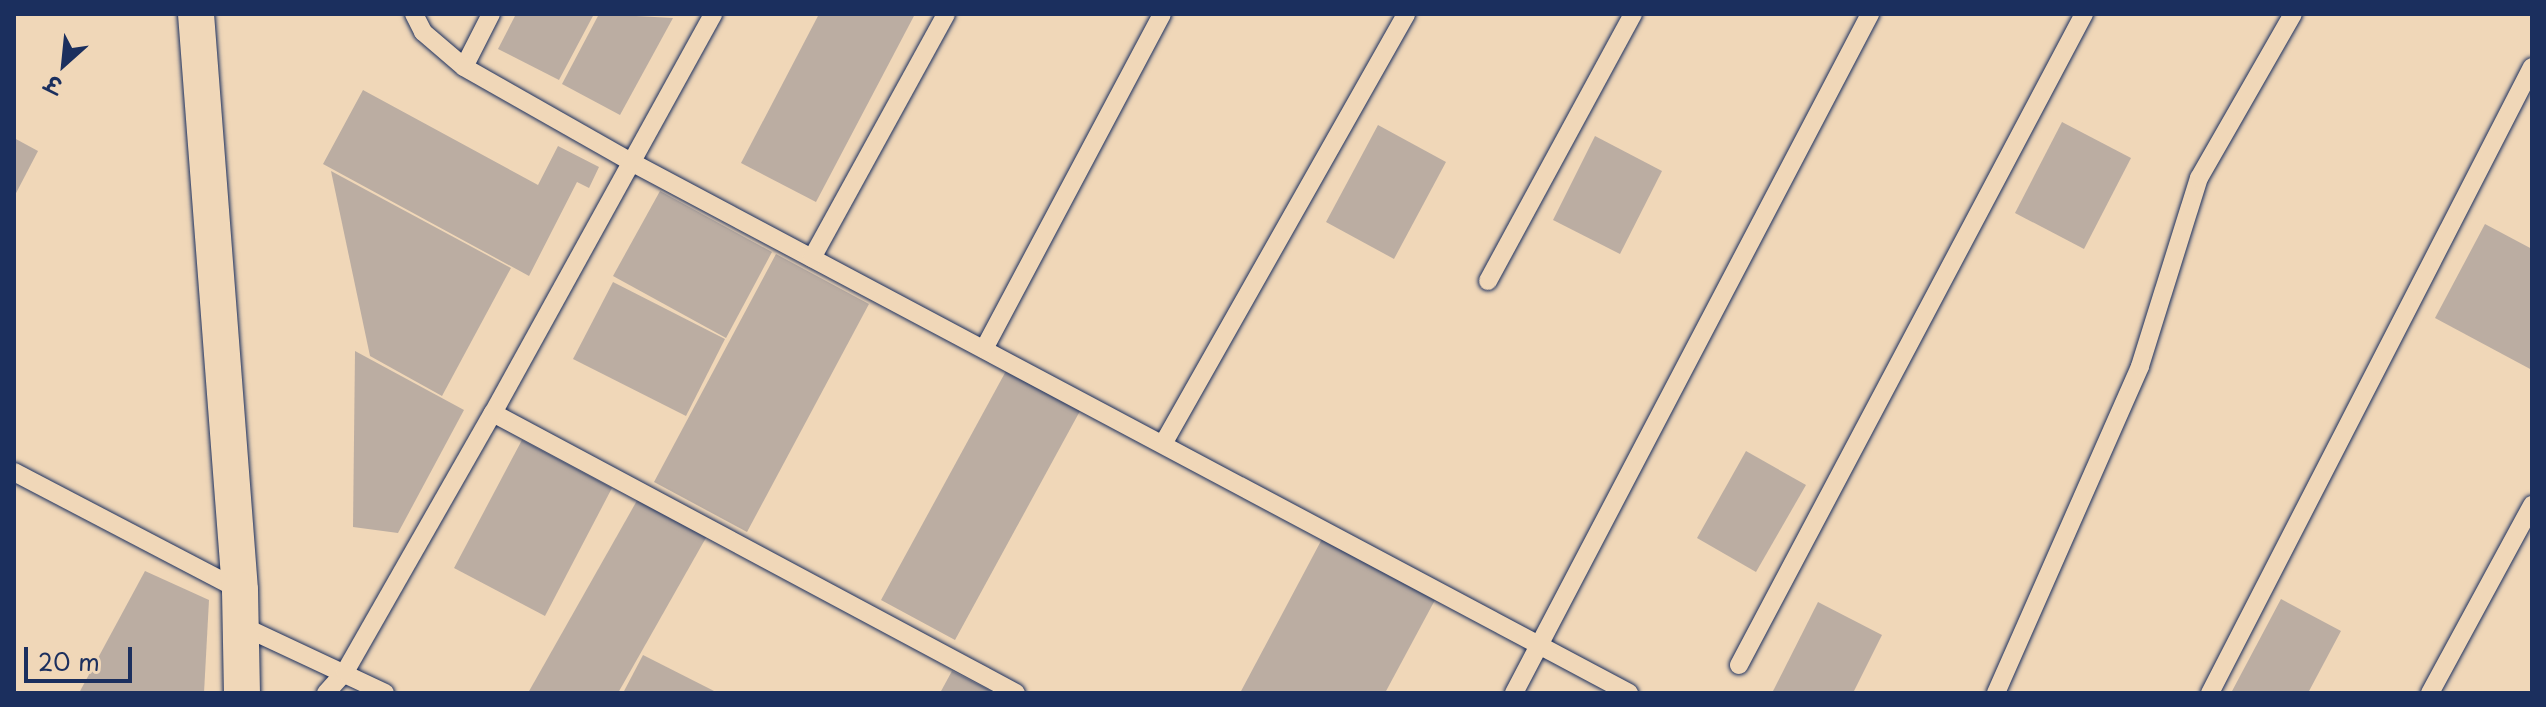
<!DOCTYPE html>
<meta charset="utf-8">
<style>
body{margin:0}
#map{position:relative;width:2546px;height:707px;overflow:hidden;background:#f0d7b8;font-family:"Playpen Sans","Playpen Sans Deva",sans-serif}
div>[style]{position:absolute}
.building>*{inset:0;background:#bbada2}
.roads{filter:drop-shadow(0 0 2px #1b2f5e) drop-shadow(0 0 2px #1b2f5e)}
.service>*{height:18px;margin:-9px;padding:0 9px;transform-origin:9px;border-radius:9px;background:#f0d7b8}
.minor>*{height:36px;margin:-18px;padding:0 18px;transform-origin:18px;border-radius:18px;background:#f0d7b8}
span{translate:-50% -50%;white-space:nowrap;text-align:center;line-height:1.15;-webkit-text-stroke:8px #f0d7b8;paint-order:stroke}
.frame{position:absolute;inset:0;border:16px solid #1b2f5e;pointer-events:none}
.north{position:absolute;left:24px;top:24px;width:80px;height:80px;-webkit-text-stroke:6px #f0d7b8;paint-order:stroke;rotate:207deg;font-size:22px;font-weight:700;line-height:32px;text-align:center;color:#1b2f5e}
.north::after{content:'';display:block;margin:auto;width:28px;height:36px;background:#1b2f5e;clip-path:polygon(50% 0,100% 100%,50% 72%,0 100%)}
.scale{position:absolute;left:24px;top:647px;width:108px;height:36px;box-sizing:border-box;border:4px solid #1b2f5e;border-top:0;padding-left:10px;font-size:24px;line-height:28px;white-space:nowrap;color:#1b2f5e;-webkit-text-stroke:6px #f0d7b8;paint-order:stroke}
</style>
<div id="map">
<div class="building">
<div style="clip-path:polygon(516px 14px,594px 14px,559px 80px,498px 49px)"></div>
<div style="clip-path:polygon(599px 14px,673px 18px,620px 115px,562px 84px)"></div>
<div style="clip-path:polygon(819px 14px,915px 14px,816px 202px,741px 163px)"></div>
<div style="clip-path:polygon(363px 90px,538px 185px,558px 146px,599px 167px,589px 188px,577px 182px,529px 276px,323px 164px)"></div>
<div style="clip-path:polygon(2062px 122px,2131px 158px,2084px 249px,2015px 213px)"></div>
<div style="clip-path:polygon(1378px 125px,1446px 162px,1394px 259px,1326px 222px)"></div>
<div style="clip-path:polygon(1595px 136px,1662px 171px,1620px 254px,1553px 220px)"></div>
<div style="clip-path:polygon(14px 138px,38px 151px,14px 197px)"></div>
<div style="clip-path:polygon(331px 171px,511px 268px,442px 396px,370px 356px)"></div>
<div style="clip-path:polygon(660px 191px,772px 252px,726px 338px,613px 276px)"></div>
<div style="clip-path:polygon(2485px 224px,2532px 249px,2532px 370px,2435px 318px)"></div>
<div style="clip-path:polygon(776px 254px,869px 304px,747px 532px,654px 482px)"></div>
<div style="clip-path:polygon(613px 282px,725px 339px,686px 416px,573px 359px)"></div>
<div style="clip-path:polygon(355px 351px,464px 410px,398px 533px,353px 527px)"></div>
<div style="clip-path:polygon(1006px 371px,1080px 411px,955px 640px,881px 600px)"></div>
<div style="clip-path:polygon(522px 440px,612px 488px,545px 616px,454px 568px)"></div>
<div style="clip-path:polygon(1746px 451px,1806px 485px,1756px 572px,1697px 538px)"></div>
<div style="clip-path:polygon(639px 497px,707px 536px,618px 693px,528px 693px)"></div>
<div style="clip-path:polygon(1322px 539px,1435px 600px,1385px 693px,1240px 693px)"></div>
<div style="clip-path:polygon(145px 571px,209px 600px,204px 693px,79px 693px)"></div>
<div style="clip-path:polygon(2281px 599px,2341px 631px,2308px 693px,2231px 693px)"></div>
<div style="clip-path:polygon(1818px 602px,1882px 635px,1853px 693px,1772px 693px)"></div>
<div style="clip-path:polygon(643px 655px,718px 693px,623px 693px)"></div>
<div style="clip-path:polygon(952px 671px,995px 693px,940px 693px)"></div>
</div>
<div class="roads">
<div class="service">
<div style="left:414px;top:14px;width:20px;rotate:63deg"></div>
<div style="left:423px;top:32px;width:54px;rotate:40.5deg"></div>
<div style="left:491px;top:14px;width:59px;rotate:117deg"></div>
<div style="left:464px;top:67px;width:197px;rotate:29.6deg"></div>
<div style="left:635px;top:164px;width:1126px;rotate:28.02deg"></div>
<div style="left:812px;top:258px;width:278px;rotate:-61.2deg"></div>
<div style="left:1488px;top:281px;width:304px;rotate:-61.5deg"></div>
<div style="left:984px;top:349px;width:379px;rotate:-62deg"></div>
<div style="left:493px;top:413px;width:593px;rotate:28.16deg"></div>
<div style="left:1163px;top:444px;width:494px;rotate:-60.5deg"></div>
<div style="left:14px;top:472px;width:255px;rotate:27.6deg"></div>
<div style="left:240px;top:625px;width:160px;rotate:25.1deg"></div>
<div style="left:1739px;top:665px;width:737px;rotate:-62.08deg"></div>
<div style="left:326px;top:693px;width:28px;rotate:-48deg"></div>
<div style="left:345px;top:672px;width:298px;rotate:-60.3deg"></div>
<div style="left:493px;top:413px;width:456px;rotate:-61.1deg"></div>
<div style="left:1514px;top:693px;width:767px;rotate:-62.33deg"></div>
<div style="left:1996px;top:693px;width:357px;rotate:-66.2deg"></div>
<div style="left:2140px;top:366px;width:197px;rotate:-72.6deg"></div>
<div style="left:2199px;top:178px;width:189px;rotate:-60.2deg"></div>
<div style="left:2210px;top:693px;width:704px;rotate:-62.78deg"></div>
<div style="left:2430px;top:693px;width:214px;rotate:-61.5deg"></div>
</div>
<div class="minor">
<div style="left:196px;top:14px;width:578px;rotate:85.63deg"></div>
<div style="left:240px;top:590px;width:103px;rotate:88.9deg"></div>
</div>
</div>
<div class="frame"></div>
<div class="north">उ</div>
<div class="scale">20 m</div>
</div>
